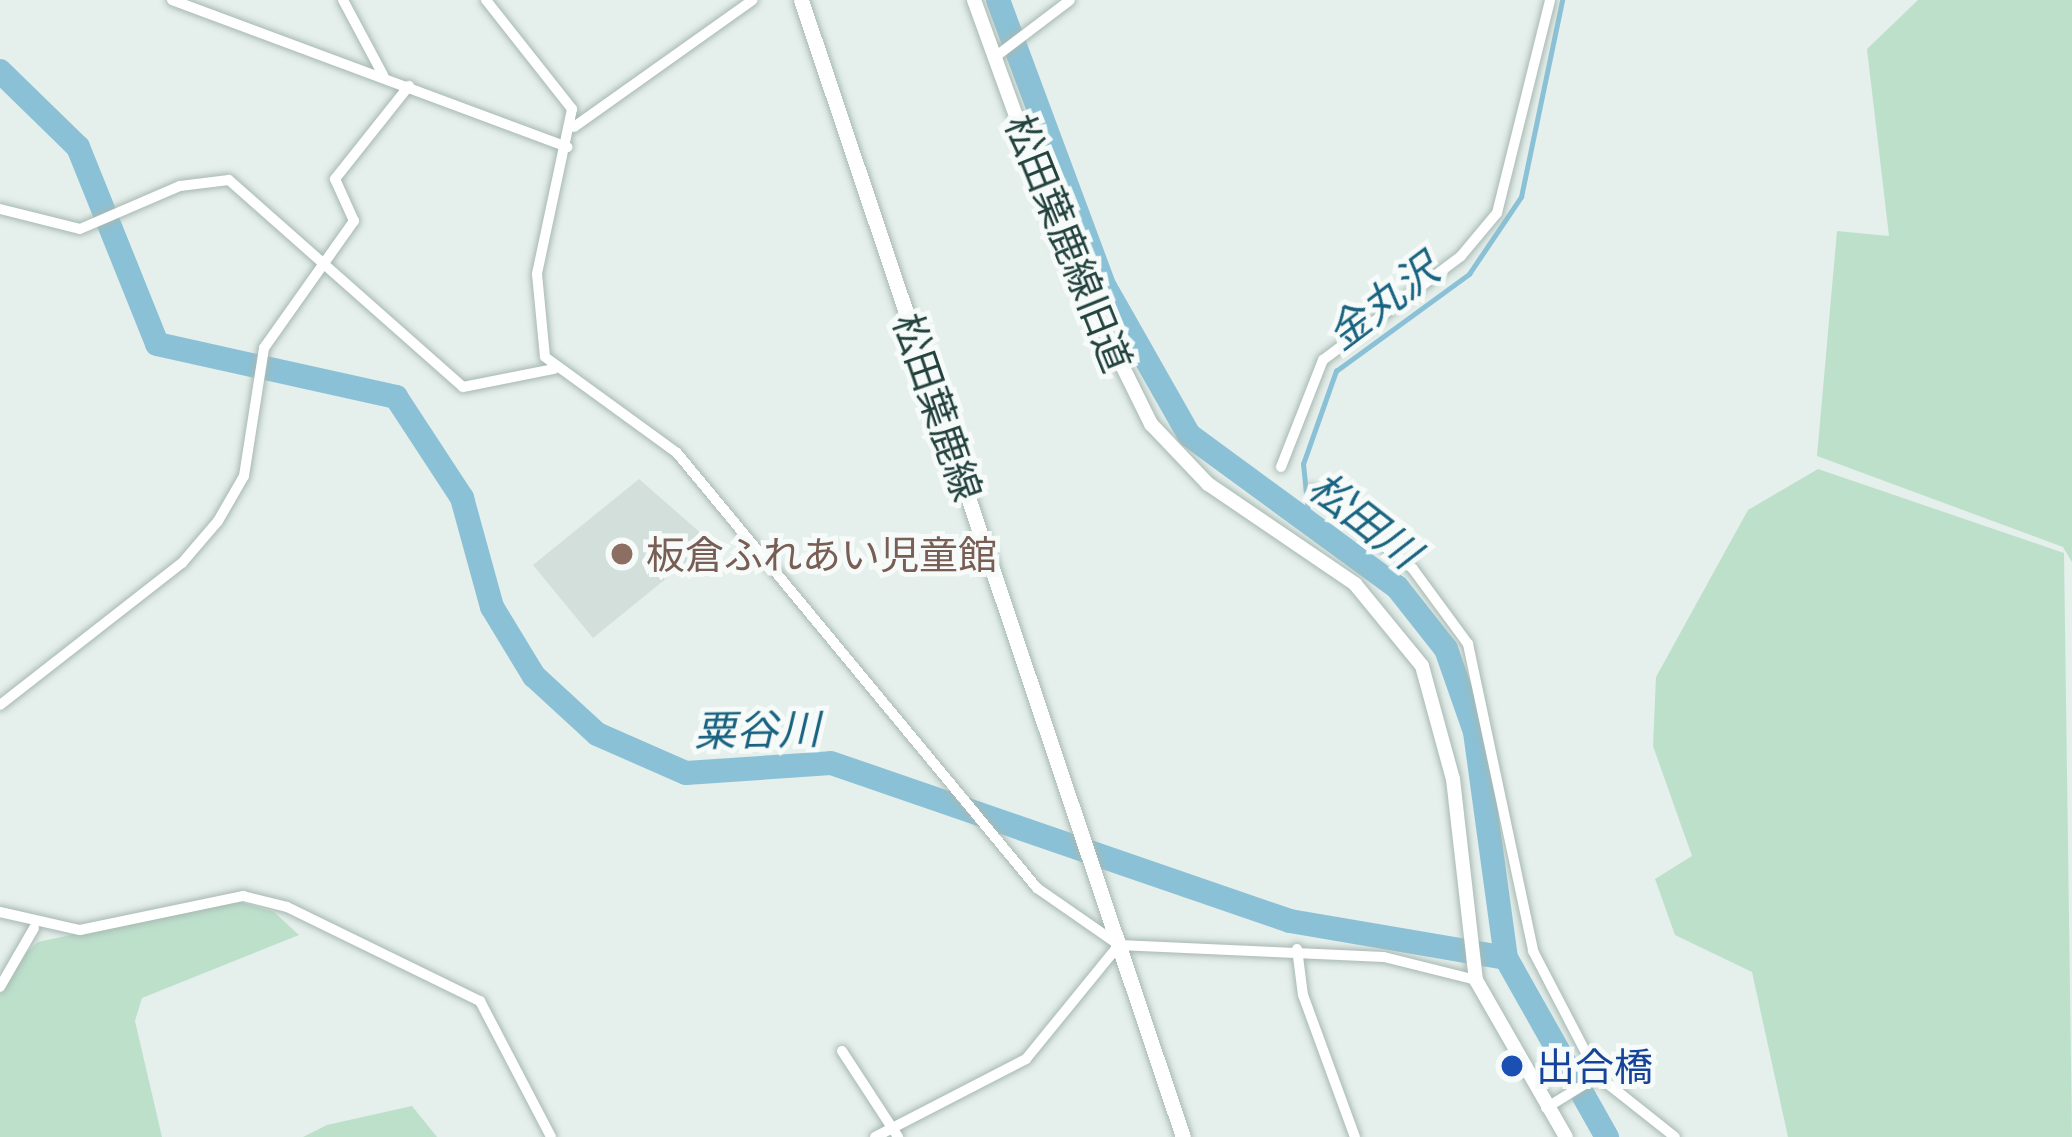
<!DOCTYPE html>
<meta charset="utf-8">
<style>
body{margin:0}
#map{position:relative;width:2072px;height:1137px;overflow:hidden;background:#e5efeb;font-family:"Noto Sans","Noto Sans JP",sans-serif}
div>[style]{position:absolute}
.built>*{inset:0;background:#d3dfdb}
.green>*{inset:0;background:#bde0cb}
.stream>*{height:4.5px;margin:-2.25px;padding:0 2.25px;transform-origin:2.25px;border-radius:2.25px;background:#8bc1d6}
.river>*{height:24px;margin:-12px;padding:0 12px;transform-origin:12px;border-radius:12px;background:#8bc1d6}
.roads{filter:drop-shadow(0 0 3px #a7b8b3) drop-shadow(0 0 3px #a7b8b3)}
.minor>*{height:10px;margin:-5px;padding:0 5px;transform-origin:5px;border-radius:5px;background:#fff}
.tertiary>*{height:14px;margin:-7px;padding:0 7px;transform-origin:7px;border-radius:7px;background:#fff}
.secondary>*{height:15px;margin:-7.5px;padding:0 7.5px;transform-origin:7.5px;border-radius:7.5px;background:#fff}
.dots>*{width:33px;height:33px;translate:-50% -50%;box-sizing:border-box;border:6px solid #f6fbf9;border-radius:50%}
span{translate:-50% -50%;white-space:nowrap;text-align:center;line-height:1.15;-webkit-text-stroke:10px #f6fbf9;paint-order:stroke}
.street-label{font-size:39px;color:#23423d}
.education-label{font-size:39px;color:#785e54}
.left{translate:0 -50%;text-align:left}
.transit-label{font-size:39px;color:#164399}
.water-label{font-size:42px;color:#196381;font-style:italic}
</style>
<div id="map">
<div class="built">
<div style="clip-path:polygon(639px 479px,711px 542px,593px 638px,533px 565px)"></div>
</div>
<div class="green">
<div style="clip-path:polygon(1918px 0,2072px 0,2072px 562px,2063px 547px,1817px 456px,1837px 231px,1889px 236px,1867px 49px)"></div>
<div style="clip-path:polygon(1818px 469px,2064px 553px,2072px 1137px,1788px 1137px,1752px 972px,1675px 935px,1655px 879px,1692px 856px,1653px 746px,1656px 677px,1748px 510px)"></div>
<div style="clip-path:polygon(233px 900px,274px 912px,299px 935px,142px 998px,135px 1021px,162px 1137px,0 1137px,0 977px,38px 942px)"></div>
<div style="clip-path:polygon(412px 1106px,437px 1137px,303px 1137px,327px 1125px)"></div>
</div>
<div class="stream">
<div style="left:1309px;top:522px;width:58px;rotate:-95.9deg"></div>
<div style="left:1303px;top:464px;width:99px;rotate:-70.5deg"></div>
<div style="left:1336px;top:371px;width:165px;rotate:-36.1deg"></div>
<div style="left:1469px;top:274px;width:93px;rotate:-56deg"></div>
<div style="left:1521px;top:197px;width:201px;rotate:-78.2deg"></div>
</div>
<div class="river">
<div style="left:998px;top:0;width:306px;rotate:69.6deg"></div>
<div style="left:1105px;top:287px;width:170px;rotate:60.4deg"></div>
<div style="left:1189px;top:435px;width:258px;rotate:36.2deg"></div>
<div style="left:1397px;top:587px;width:79px;rotate:51.7deg"></div>
<div style="left:1446px;top:649px;width:88px;rotate:70.7deg"></div>
<div style="left:1475px;top:732px;width:228px;rotate:82.2deg"></div>
<div style="left:1506px;top:958px;width:206px;rotate:60.6deg"></div>
<div style="left:0;top:71px;width:109px;rotate:44.3deg"></div>
<div style="left:78px;top:147px;width:212px;rotate:68.1deg"></div>
<div style="left:157px;top:344px;width:245px;rotate:12.5deg"></div>
<div style="left:396px;top:397px;width:121px;rotate:56.8deg"></div>
<div style="left:462px;top:498px;width:113px;rotate:74.6deg"></div>
<div style="left:492px;top:607px;width:81px;rotate:58.7deg"></div>
<div style="left:534px;top:676px;width:86px;rotate:42.6deg"></div>
<div style="left:597px;top:734px;width:97px;rotate:23.7deg"></div>
<div style="left:686px;top:773px;width:145px;rotate:-3.9deg"></div>
<div style="left:831px;top:763px;width:485px;rotate:19deg"></div>
<div style="left:1290px;top:921px;width:219px;rotate:9.7deg"></div>
</div>
<div class="roads">
<div class="minor">
<div style="left:172px;top:0;width:422px;rotate:20.4deg"></div>
<div style="left:343px;top:0;width:85px;rotate:61.9deg"></div>
<div style="left:486px;top:0;width:139px;rotate:51.7deg"></div>
<div style="left:572px;top:109px;width:169px;rotate:102deg"></div>
<div style="left:537px;top:274px;width:83px;rotate:84.5deg"></div>
<div style="left:545px;top:357px;width:163px;rotate:36deg"></div>
<div style="left:677px;top:453px;width:565px;rotate:50.39deg"></div>
<div style="left:1037px;top:888px;width:100px;rotate:34.8deg"></div>
<div style="left:1119px;top:945px;width:265px;rotate:2.6deg"></div>
<div style="left:1384px;top:957px;width:95px;rotate:14deg"></div>
<div style="left:995px;top:57px;width:94px;rotate:-37.2deg"></div>
<div style="left:574px;top:127px;width:219px;rotate:-35.4deg"></div>
<div style="left:0;top:209px;width:82px;rotate:14deg"></div>
<div style="left:80px;top:229px;width:109px;rotate:-23.3deg"></div>
<div style="left:180px;top:186px;width:49px;rotate:-7deg"></div>
<div style="left:229px;top:180px;width:312px;rotate:41.5deg"></div>
<div style="left:463px;top:387px;width:93px;rotate:-11.2deg"></div>
<div style="left:1281px;top:467px;width:115px;rotate:-68.6deg"></div>
<div style="left:1323px;top:360px;width:173px;rotate:-37deg"></div>
<div style="left:1461px;top:256px;width:56px;rotate:-50.1deg"></div>
<div style="left:1497px;top:213px;width:219px;rotate:-76deg"></div>
<div style="left:1312px;top:490px;width:128px;rotate:38deg"></div>
<div style="left:1413px;top:569px;width:93px;rotate:53.7deg"></div>
<div style="left:1468px;top:644px;width:314px;rotate:78deg"></div>
<div style="left:1533px;top:951px;width:141px;rotate:62.5deg"></div>
<div style="left:1598px;top:1076px;width:98px;rotate:38.4deg"></div>
<div style="left:0;top:705px;width:231px;rotate:-38deg"></div>
<div style="left:182px;top:563px;width:55px;rotate:-49.4deg"></div>
<div style="left:218px;top:521px;width:52px;rotate:-60deg"></div>
<div style="left:244px;top:476px;width:130px;rotate:-81.1deg"></div>
<div style="left:264px;top:348px;width:156px;rotate:-54.7deg"></div>
<div style="left:354px;top:221px;width:46px;rotate:-114.3deg"></div>
<div style="left:335px;top:179px;width:119px;rotate:-51.5deg"></div>
<div style="left:0;top:912px;width:82px;rotate:12.7deg"></div>
<div style="left:80px;top:930px;width:167px;rotate:-11.8deg"></div>
<div style="left:243px;top:896px;width:45px;rotate:14deg"></div>
<div style="left:287px;top:907px;width:215px;rotate:26deg"></div>
<div style="left:480px;top:1001px;width:153px;rotate:62.4deg"></div>
<div style="left:1297px;top:949px;width:46px;rotate:82.6deg"></div>
<div style="left:1303px;top:995px;width:151px;rotate:69.9deg"></div>
<div style="left:0;top:987px;width:68px;rotate:-60deg"></div>
<div style="left:842px;top:1051px;width:103px;rotate:56.9deg"></div>
<div style="left:1546px;top:1108px;width:61px;rotate:-31.6deg"></div>
<div style="left:875px;top:1137px;width:170px;rotate:-27.3deg"></div>
<div style="left:1026px;top:1059px;width:147px;rotate:-50.8deg"></div>
</div>
<div class="tertiary">
<div style="left:974px;top:0;width:262px;rotate:70.1deg"></div>
<div style="left:1063px;top:246px;width:199px;rotate:63.7deg"></div>
<div style="left:1151px;top:424px;width:83px;rotate:46.5deg"></div>
<div style="left:1208px;top:484px;width:178px;rotate:34.2deg"></div>
<div style="left:1355px;top:584px;width:106px;rotate:50.7deg"></div>
<div style="left:1422px;top:666px;width:117px;rotate:74.7deg"></div>
<div style="left:1453px;top:779px;width:202px;rotate:83.5deg"></div>
<div style="left:1476px;top:980px;width:181px;rotate:60.2deg"></div>
</div>
<div class="secondary">
<div style="left:801px;top:0;width:1199px;rotate:71.43deg"></div>
</div>
</div>
<div class="dots">
<div style="left:622px;top:554px;background:#8d6e63"></div>
<div style="left:1512px;top:1066px;background:#1a4fb4"></div>
</div>
<div class="street-label">
<span style="left:1069px;top:243px;rotate:68deg">松田葉鹿線旧道</span>
<span style="left:938px;top:407px;rotate:71deg">松田葉鹿線</span>
</div>
<div class="education-label">
<span class="left" style="left:646px;top:554px">板倉ふれあい児童館</span>
</div>
<div class="transit-label">
<span class="left" style="left:1536px;top:1066px">出合橋</span>
</div>
<div class="water-label">
<span style="left:1382px;top:301px;rotate:-37deg">金丸沢</span>
<span style="left:1365px;top:519px;rotate:38deg">松田川</span>
<span style="left:757px;top:729px;rotate:-1deg">粟谷川</span>
</div>
</div>
